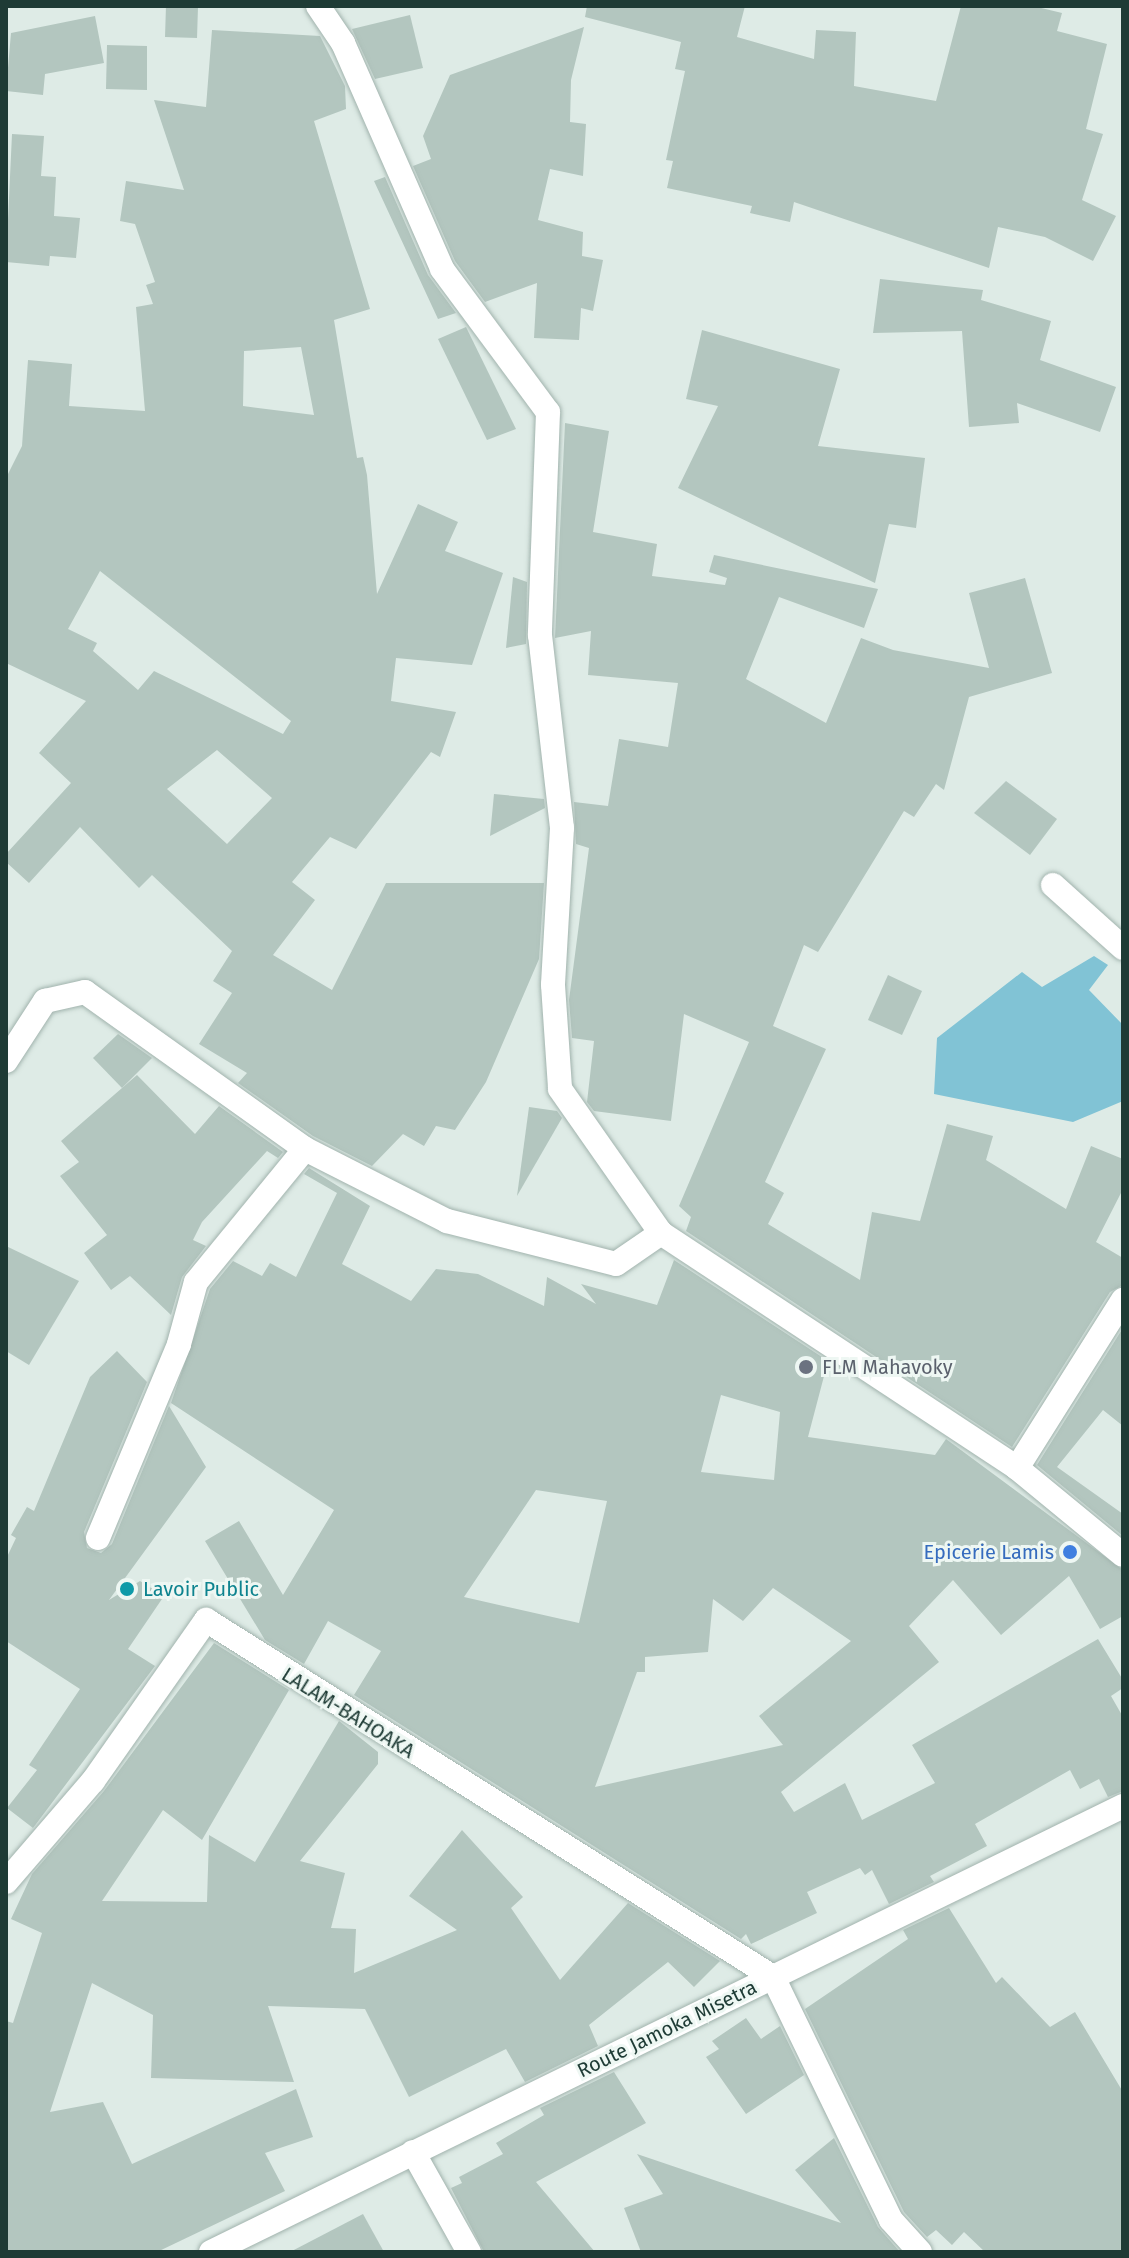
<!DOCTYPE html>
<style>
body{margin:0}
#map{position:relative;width:1129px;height:2258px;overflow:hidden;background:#deebe6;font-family:"Fira Sans",sans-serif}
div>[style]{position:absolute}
.water>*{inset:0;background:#81c3d5}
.building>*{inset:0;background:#b3c6bf}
.roads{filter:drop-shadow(0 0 2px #a1b3ad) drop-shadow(0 0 2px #a1b3ad)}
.street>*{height:24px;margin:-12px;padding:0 12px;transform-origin:12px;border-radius:12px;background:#fff}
.secondary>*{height:24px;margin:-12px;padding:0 12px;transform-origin:12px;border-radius:12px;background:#fff}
.dots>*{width:22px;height:22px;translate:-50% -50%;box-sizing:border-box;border:4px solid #eef7f3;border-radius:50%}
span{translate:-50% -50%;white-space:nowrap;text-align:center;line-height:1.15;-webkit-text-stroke:6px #eef7f3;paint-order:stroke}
.worship-label{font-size:20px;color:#5b616d}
.left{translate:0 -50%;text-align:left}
.shop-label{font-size:20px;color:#366cbe}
.right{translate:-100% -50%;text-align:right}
.culture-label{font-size:20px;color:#0d838f}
.street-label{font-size:20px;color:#1e3b35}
.frame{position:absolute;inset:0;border:8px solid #1e3b35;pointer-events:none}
</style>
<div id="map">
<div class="water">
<div style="clip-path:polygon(1094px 956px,1108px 965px,1089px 990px,1123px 1025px,1123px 1101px,1073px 1122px,934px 1094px,937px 1038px,1022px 972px,1042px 987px)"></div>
</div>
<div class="building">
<div style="clip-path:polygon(166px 6px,198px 6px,197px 38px,165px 37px)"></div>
<div style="clip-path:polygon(587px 6px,745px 6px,737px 37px,814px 59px,816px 30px,856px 32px,854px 86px,936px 101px,961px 6px,1033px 6px,1062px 13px,1057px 31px,1107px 44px,1086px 129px,1103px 134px,1082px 200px,1116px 216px,1093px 261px,1045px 237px,998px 227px,989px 268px,794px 202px,790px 222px,750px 213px,752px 206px,667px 188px,673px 161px,666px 160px,685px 71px,675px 69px,681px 42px,585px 17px)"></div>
<div style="clip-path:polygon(410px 15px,423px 68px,375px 79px,352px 29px)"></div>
<div style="clip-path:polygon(95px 16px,104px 63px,45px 74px,43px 95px,6px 91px,11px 33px)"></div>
<div style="clip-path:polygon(584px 27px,571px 80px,570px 122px,586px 124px,583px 176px,550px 169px,538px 220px,583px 232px,582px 256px,603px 260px,593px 311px,581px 308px,579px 340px,534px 338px,537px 283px,485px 302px,455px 261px,413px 166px,431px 159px,423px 136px,450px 75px)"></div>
<div style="clip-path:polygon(evenodd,212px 30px,320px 36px,345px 86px,346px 109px,314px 121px,370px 309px,334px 320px,357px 458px,363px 457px,367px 475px,377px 594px,418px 504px,458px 522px,445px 551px,503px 573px,472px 665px,396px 658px,391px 701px,456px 712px,440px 757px,431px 752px,356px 849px,330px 837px,292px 882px,315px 900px,273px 955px,332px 990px,386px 883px,544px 883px,539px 959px,486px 1082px,455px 1130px,436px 1126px,424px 1146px,403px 1134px,372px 1166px,313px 1136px,238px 1083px,247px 1073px,199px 1044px,232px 993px,213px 981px,232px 951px,152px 875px,139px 888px,80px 827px,29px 883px,6px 862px,6px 854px,71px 783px,39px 753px,86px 701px,6px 663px,6px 478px,22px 446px,28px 360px,72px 364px,69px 406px,145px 411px,136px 307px,153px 304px,146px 285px,155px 282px,135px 224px,120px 221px,126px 181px,184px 190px,154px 100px,206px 107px,212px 30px,301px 347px,314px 415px,243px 406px,244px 351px,301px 347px,212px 30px,100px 571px,291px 721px,283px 734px,154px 671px,138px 690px,93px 651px,97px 643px,68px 629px,100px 571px,212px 30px,217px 750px,272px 798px,227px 844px,167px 789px,217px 750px)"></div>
<div style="clip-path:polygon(107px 45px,147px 46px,147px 90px,106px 89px)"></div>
<div style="clip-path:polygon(12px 134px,44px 136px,41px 176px,56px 177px,54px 216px,80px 218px,76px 258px,50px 256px,49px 266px,6px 262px)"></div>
<div style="clip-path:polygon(385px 177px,428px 275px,456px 313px,438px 319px,374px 181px)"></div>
<div style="clip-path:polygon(880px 279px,983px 290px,981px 300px,1051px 321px,1040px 360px,1116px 387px,1100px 432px,1017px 403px,1019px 423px,969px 427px,962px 331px,873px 333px)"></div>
<div style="clip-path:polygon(466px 327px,516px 429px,487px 440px,438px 339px)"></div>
<div style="clip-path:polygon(702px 330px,840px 369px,818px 446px,925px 458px,916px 528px,889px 524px,875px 583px,678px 488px,718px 406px,686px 399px)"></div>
<div style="clip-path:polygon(565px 423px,609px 431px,593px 532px,657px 544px,652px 576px,725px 585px,727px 578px,709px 572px,714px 555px,878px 589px,864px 628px,779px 597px,746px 679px,826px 723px,861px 638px,893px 650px,989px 668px,969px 593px,1025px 578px,1052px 673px,969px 697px,944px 790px,936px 784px,914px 817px,904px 811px,818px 952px,804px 945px,773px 1026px,826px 1049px,765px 1182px,784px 1193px,768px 1224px,860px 1280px,872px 1212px,920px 1221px,947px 1124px,993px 1136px,986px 1160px,1066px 1209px,1091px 1146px,1123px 1159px,1123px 1189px,1096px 1242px,1123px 1258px,1123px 1285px,1110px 1292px,1012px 1447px,686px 1231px,691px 1217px,679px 1206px,749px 1042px,684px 1014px,671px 1121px,594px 1111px,587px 1102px,594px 1041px,572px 1038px,569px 1000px,589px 848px,576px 844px,574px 802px,608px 806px,619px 739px,668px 747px,678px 683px,588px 675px,591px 631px,555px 638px)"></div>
<div style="clip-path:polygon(513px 577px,527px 582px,526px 644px,506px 648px)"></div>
<div style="clip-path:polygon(1006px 781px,1057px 819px,1030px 855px,974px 813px)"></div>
<div style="clip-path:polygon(494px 794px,544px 799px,545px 808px,490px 836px)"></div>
<div style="clip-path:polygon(888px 975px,922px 991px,902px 1035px,868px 1020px)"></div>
<div style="clip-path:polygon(118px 1034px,152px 1058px,122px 1088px,93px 1058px)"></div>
<div style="clip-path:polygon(137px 1075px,195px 1134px,219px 1106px,283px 1152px,278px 1158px,267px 1151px,202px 1222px,193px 1240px,206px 1246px,182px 1277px,171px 1315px,130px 1276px,111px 1290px,84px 1253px,107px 1235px,60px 1176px,79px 1162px,61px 1141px)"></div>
<div style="clip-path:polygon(529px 1107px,557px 1111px,562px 1118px,517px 1196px)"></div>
<div style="clip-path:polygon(evenodd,309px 1168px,370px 1206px,342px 1264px,411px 1301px,436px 1269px,478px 1274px,544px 1306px,547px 1277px,596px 1304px,581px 1284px,657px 1305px,674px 1260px,828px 1361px,808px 1437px,935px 1455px,946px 1439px,1123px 1570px,1123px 1616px,1100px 1629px,1069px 1576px,1001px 1635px,953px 1580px,909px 1626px,939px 1662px,781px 1792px,794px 1812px,845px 1783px,862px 1820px,935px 1783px,912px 1745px,1098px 1639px,1123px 1680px,1123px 1688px,1111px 1696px,1123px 1717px,1123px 1791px,1108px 1797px,1099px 1779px,1080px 1789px,1070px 1770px,975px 1824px,987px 1846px,930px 1876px,934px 1882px,889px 1904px,872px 1870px,865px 1875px,860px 1868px,807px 1892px,817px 1913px,751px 1944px,746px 1934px,741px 1939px,354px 1695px,381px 1651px,328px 1621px,304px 1664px,265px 1640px,205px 1541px,239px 1521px,283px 1595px,334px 1510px,171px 1403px,210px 1289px,233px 1261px,262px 1276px,270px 1263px,296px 1277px,337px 1193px,304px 1174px,309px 1168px,721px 1395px,780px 1412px,774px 1480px,701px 1472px,721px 1395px,309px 1168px,536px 1490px,607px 1501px,579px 1623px,464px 1597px,536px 1490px,309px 1168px,773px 1588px,851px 1641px,759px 1716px,783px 1745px,595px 1787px,637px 1672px,645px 1672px,645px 1657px,708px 1652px,713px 1599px,743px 1621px,773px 1588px)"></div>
<div style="clip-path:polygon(6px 1246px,79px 1281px,29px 1365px,6px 1351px)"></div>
<div style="clip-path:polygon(1123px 1328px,1123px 1426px,1103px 1410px,1057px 1467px,1123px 1514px,1123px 1536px,1037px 1465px)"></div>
<div style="clip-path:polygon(117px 1351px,147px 1382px,84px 1532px,87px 1548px,101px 1553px,112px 1544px,169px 1406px,206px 1467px,109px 1600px,140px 1581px,164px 1596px,128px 1649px,155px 1666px,33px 1828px,7px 1808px,37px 1770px,29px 1765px,80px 1689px,6px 1641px,6px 1559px,16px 1538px,11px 1535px,27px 1507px,34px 1511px,90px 1377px)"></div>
<div style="clip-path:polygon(214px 1643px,289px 1690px,202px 1840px,163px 1810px,102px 1901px,207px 1902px,209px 1835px,255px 1862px,339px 1721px,378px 1752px,378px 1764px,300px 1861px,345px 1873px,331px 1928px,356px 1929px,354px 1973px,457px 1930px,409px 1896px,462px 1830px,523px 1897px,511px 1908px,560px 1980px,628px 1903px,720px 1961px,694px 1987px,668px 1962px,589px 2025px,598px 2046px,525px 2082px,506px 2049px,409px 2097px,365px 2009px,268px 2006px,294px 2082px,151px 2078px,153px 2015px,92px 1983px,50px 2112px,103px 2102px,132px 2164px,296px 2089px,313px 2137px,265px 2153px,285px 2191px,157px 2252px,6px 2252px,6px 2021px,13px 2023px,42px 1933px,11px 1919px,32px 1874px,104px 1791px)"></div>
<div style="clip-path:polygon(949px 1908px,996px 1983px,1002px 1977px,1050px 2027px,1075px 2012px,1123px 2092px,1123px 2252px,985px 2252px,964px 2232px,952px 2245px,936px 2230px,927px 2237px,904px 2212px,805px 2009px,908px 1939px,903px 1930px)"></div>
<div style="clip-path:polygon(746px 2018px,761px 2039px,780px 2026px,804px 2075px,746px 2114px,706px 2057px,719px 2049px,712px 2041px)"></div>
<div style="clip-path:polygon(614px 2072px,646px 2123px,536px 2182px,595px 2252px,484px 2252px,451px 2188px,462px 2183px,459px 2177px,503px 2154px,496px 2143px,544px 2115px,540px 2108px)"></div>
<div style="clip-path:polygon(834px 2138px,878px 2227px,900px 2252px,641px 2252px,624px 2208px,663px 2194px,637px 2154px,841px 2223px,795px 2170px)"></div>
<div style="clip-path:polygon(363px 2214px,384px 2252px,290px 2252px)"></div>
</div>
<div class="roads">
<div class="street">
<div style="left:318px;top:6px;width:45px;rotate:56deg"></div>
<div style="left:343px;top:43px;width:247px;rotate:66.3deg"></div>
<div style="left:442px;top:269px;width:178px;rotate:53.5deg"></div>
<div style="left:548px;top:412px;width:223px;rotate:92.1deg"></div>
<div style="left:540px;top:635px;width:194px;rotate:83.5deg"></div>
<div style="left:562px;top:828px;width:157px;rotate:93.3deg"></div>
<div style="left:553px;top:985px;width:104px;rotate:86.1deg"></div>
<div style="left:560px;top:1089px;width:176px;rotate:55deg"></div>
<div style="left:661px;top:1233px;width:427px;rotate:33.4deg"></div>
<div style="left:1017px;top:1468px;width:137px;rotate:39.4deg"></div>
<div style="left:1053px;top:885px;width:94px;rotate:42deg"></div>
<div style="left:6px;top:1061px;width:72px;rotate:-57deg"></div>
<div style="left:45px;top:1001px;width:41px;rotate:-12.7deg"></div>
<div style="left:85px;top:992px;width:270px;rotate:35.5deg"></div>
<div style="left:305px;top:1149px;width:159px;rotate:26.9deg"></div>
<div style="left:447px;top:1221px;width:174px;rotate:14.3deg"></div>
<div style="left:616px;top:1264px;width:55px;rotate:-34.6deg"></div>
<div style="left:1017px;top:1468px;width:199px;rotate:-57.8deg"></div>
<div style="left:98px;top:1538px;width:210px;rotate:-67.3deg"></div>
<div style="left:179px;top:1344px;width:64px;rotate:-74.7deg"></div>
<div style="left:196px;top:1282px;width:172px;rotate:-50.7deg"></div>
<div style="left:6px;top:1882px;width:133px;rotate:-49.3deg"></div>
<div style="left:93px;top:1781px;width:197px;rotate:-54.9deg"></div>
<div style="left:206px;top:1620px;width:670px;rotate:32.2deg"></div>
<div style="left:773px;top:1977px;width:270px;rotate:64.1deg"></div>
<div style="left:891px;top:2220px;width:43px;rotate:47.8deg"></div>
<div style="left:413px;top:2152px;width:115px;rotate:60.8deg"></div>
</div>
<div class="secondary">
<div style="left:211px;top:2252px;width:1015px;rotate:-26.06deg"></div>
</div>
</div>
<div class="dots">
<div style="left:806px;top:1367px;background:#6b7280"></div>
<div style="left:1070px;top:1552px;background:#3f7fe0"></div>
<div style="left:127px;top:1589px;background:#0f9aa8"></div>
</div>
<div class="worship-label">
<span class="left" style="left:822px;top:1367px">FLM Mahavoky</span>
</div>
<div class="shop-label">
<span class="right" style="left:1054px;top:1552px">Epicerie Lamis</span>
</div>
<div class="culture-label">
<span class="left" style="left:143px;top:1589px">Lavoir Public</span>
</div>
<div class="street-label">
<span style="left:348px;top:1713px;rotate:32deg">LALAM-BAHOAKA</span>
<span style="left:667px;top:2029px;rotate:-26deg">Route Jamoka Misetra</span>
</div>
<div class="frame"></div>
</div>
